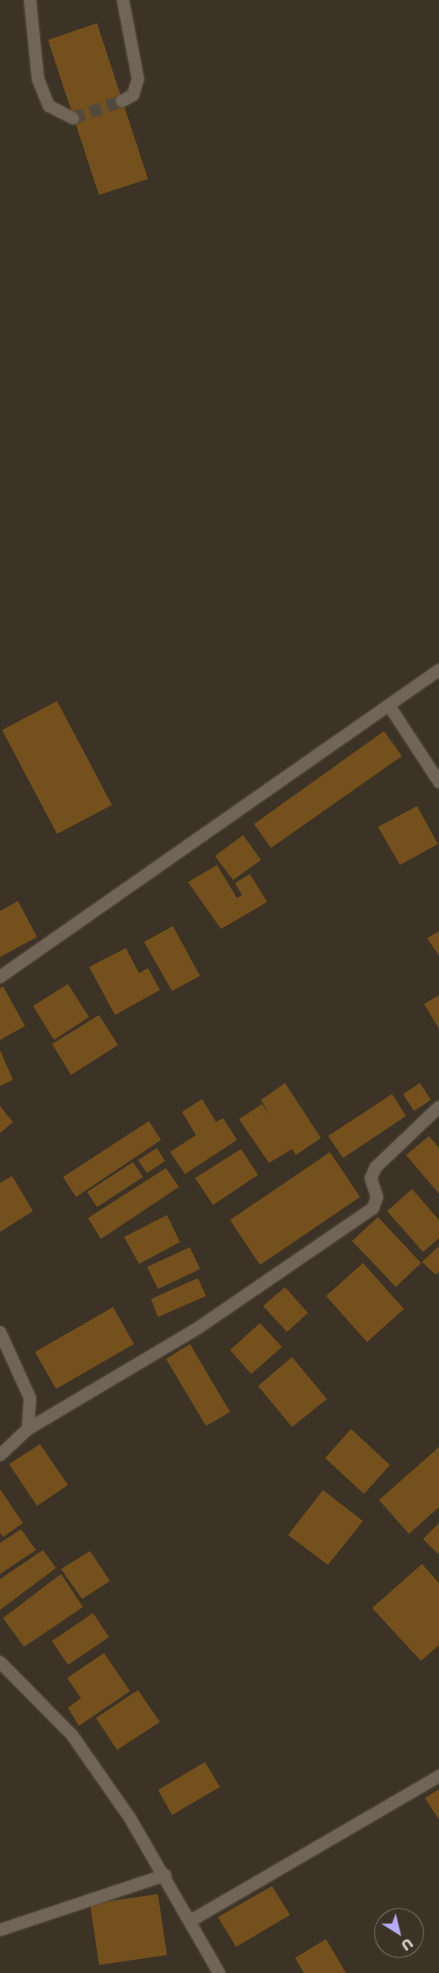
<!DOCTYPE html>
<style>
body{margin:0}
#map{position:relative;width:439px;height:1973px;overflow:hidden;background:#3c3225;font-family:"Golos Text",sans-serif}
div>[style]{position:absolute}
.building>*{inset:0;background:#73501c}
.minor-tunnel>*{height:12px;margin-top:-6px;transform-origin:0;background:repeating-linear-gradient(90deg,#534a3d 0 12px,transparent 0 18px)}
.roads{filter:drop-shadow(0 0 1px #595145) drop-shadow(0 0 1px #595145)}
.minor>*{height:12px;margin:-6px;padding:0 6px;transform-origin:6px;border-radius:6px;background:#706556}
span{translate:-50% -50%;white-space:nowrap;text-align:center;line-height:1.15;-webkit-text-stroke:5px #3c3225;paint-order:stroke}
.north{position:absolute;left:374px;top:1908px;width:50px;height:50px;box-sizing:border-box;background:#3c3225;border:1px solid #7a7266;border-radius:50%;rotate:144deg;font-size:14px;font-weight:700;line-height:20px;text-align:center;color:#d7d1c8}
.north::after{content:'';display:block;margin:auto;width:18px;height:22px;background:#b8abf7;clip-path:polygon(50% 0,100% 100%,50% 72%,0 100%)}
</style>
<div id="map">
<div class="building">
<div style="clip-path:polygon(97px 23px,148px 179px,99px 195px,48px 40px)"></div>
<div style="clip-path:polygon(57px 701px,112px 805px,57px 834px,2px 730px)"></div>
<div style="clip-path:polygon(384px 731px,402px 756px,271px 848px,254px 824px)"></div>
<div style="clip-path:polygon(417px 806px,438px 844px,400px 865px,378px 827px)"></div>
<div style="clip-path:polygon(243px 835px,261px 860px,233px 880px,215px 856px)"></div>
<div style="clip-path:polygon(217px 865px,237px 898px,242px 895px,235px 883px,250px 874px,267px 902px,221px 929px,188px 882px)"></div>
<div style="clip-path:polygon(18px 901px,37px 937px,0 957px,0 911px)"></div>
<div style="clip-path:polygon(173px 926px,200px 976px,172px 991px,144px 942px)"></div>
<div style="clip-path:polygon(439px 931px,439px 956px,427px 938px)"></div>
<div style="clip-path:polygon(126px 948px,139px 973px,148px 968px,160px 990px,115px 1015px,89px 967px)"></div>
<div style="clip-path:polygon(68px 984px,89px 1017px,54px 1040px,33px 1006px)"></div>
<div style="clip-path:polygon(3px 986px,25px 1026px,0 1040px,0 988px)"></div>
<div style="clip-path:polygon(439px 995px,439px 1029px,424px 1004px)"></div>
<div style="clip-path:polygon(99px 1015px,118px 1045px,71px 1075px,52px 1044px)"></div>
<div style="clip-path:polygon(0 1050px,13px 1080px,0 1086px)"></div>
<div style="clip-path:polygon(285px 1083px,321px 1138px,296px 1155px,292px 1149px,269px 1163px,239px 1119px,262px 1104px,270px 1115px,261px 1100px)"></div>
<div style="clip-path:polygon(420px 1083px,431px 1100px,414px 1111px,403px 1094px)"></div>
<div style="clip-path:polygon(392px 1094px,406px 1116px,343px 1158px,328px 1136px)"></div>
<div style="clip-path:polygon(202px 1099px,216px 1122px,223px 1118px,237px 1140px,185px 1174px,170px 1152px,196px 1135px,182px 1112px)"></div>
<div style="clip-path:polygon(0 1106px,13px 1122px,0 1133px)"></div>
<div style="clip-path:polygon(149px 1121px,161px 1140px,76px 1197px,63px 1177px)"></div>
<div style="clip-path:polygon(429px 1136px,439px 1148px,439px 1194px,406px 1155px)"></div>
<div style="clip-path:polygon(157px 1148px,165px 1161px,147px 1173px,138px 1160px)"></div>
<div style="clip-path:polygon(241px 1149px,258px 1175px,213px 1205px,195px 1178px)"></div>
<div style="clip-path:polygon(330px 1152px,360px 1197px,260px 1265px,230px 1220px)"></div>
<div style="clip-path:polygon(133px 1162px,143px 1177px,97px 1207px,87px 1192px)"></div>
<div style="clip-path:polygon(166px 1168px,179px 1187px,101px 1239px,88px 1218px)"></div>
<div style="clip-path:polygon(12px 1176px,33px 1211px,0 1232px,0 1183px)"></div>
<div style="clip-path:polygon(412px 1189px,439px 1220px,439px 1238px,423px 1252px,387px 1211px)"></div>
<div style="clip-path:polygon(167px 1215px,180px 1242px,139px 1264px,124px 1237px)"></div>
<div style="clip-path:polygon(378px 1217px,421px 1263px,396px 1287px,352px 1241px)"></div>
<div style="clip-path:polygon(439px 1246px,439px 1272px,436px 1275px,422px 1262px)"></div>
<div style="clip-path:polygon(190px 1247px,200px 1269px,158px 1289px,147px 1267px)"></div>
<div style="clip-path:polygon(363px 1263px,404px 1309px,367px 1342px,326px 1296px)"></div>
<div style="clip-path:polygon(198px 1278px,206px 1296px,158px 1317px,151px 1299px)"></div>
<div style="clip-path:polygon(285px 1287px,308px 1313px,287px 1332px,263px 1306px)"></div>
<div style="clip-path:polygon(113px 1307px,134px 1344px,56px 1389px,35px 1352px)"></div>
<div style="clip-path:polygon(260px 1323px,282px 1347px,251px 1374px,230px 1350px)"></div>
<div style="clip-path:polygon(190px 1344px,230px 1412px,206px 1426px,166px 1359px)"></div>
<div style="clip-path:polygon(292px 1357px,327px 1399px,292px 1427px,258px 1386px)"></div>
<div style="clip-path:polygon(351px 1429px,390px 1465px,364px 1494px,325px 1458px)"></div>
<div style="clip-path:polygon(40px 1444px,68px 1485px,37px 1506px,9px 1464px)"></div>
<div style="clip-path:polygon(439px 1447px,439px 1507px,409px 1534px,379px 1500px)"></div>
<div style="clip-path:polygon(0 1489px,23px 1523px,3px 1537px,0 1533px)"></div>
<div style="clip-path:polygon(323px 1490px,363px 1521px,328px 1565px,288px 1535px)"></div>
<div style="clip-path:polygon(439px 1523px,439px 1555px,423px 1539px)"></div>
<div style="clip-path:polygon(21px 1529px,36px 1550px,0 1574px,0 1543px)"></div>
<div style="clip-path:polygon(43px 1550px,56px 1568px,0 1610px,0 1579px)"></div>
<div style="clip-path:polygon(90px 1551px,110px 1581px,82px 1599px,61px 1569px)"></div>
<div style="clip-path:polygon(422px 1564px,439px 1583px,439px 1645px,421px 1661px,372px 1608px)"></div>
<div style="clip-path:polygon(61px 1574px,83px 1607px,24px 1647px,3px 1618px)"></div>
<div style="clip-path:polygon(93px 1613px,109px 1637px,68px 1665px,52px 1641px)"></div>
<div style="clip-path:polygon(104px 1653px,130px 1691px,79px 1726px,68px 1708px,81px 1698px,67px 1678px)"></div>
<div style="clip-path:polygon(138px 1690px,160px 1722px,117px 1750px,96px 1718px)"></div>
<div style="clip-path:polygon(205px 1762px,220px 1787px,172px 1815px,158px 1790px)"></div>
<div style="clip-path:polygon(439px 1789px,439px 1820px,425px 1798px)"></div>
<div style="clip-path:polygon(272px 1886px,290px 1915px,236px 1947px,218px 1917px)"></div>
<div style="clip-path:polygon(158px 1894px,167px 1955px,99px 1965px,90px 1904px)"></div>
<div style="clip-path:polygon(326px 1939px,346px 1973px,304px 1973px,295px 1958px)"></div>
</div>
<div class="minor-tunnel">
<div style="left:73px;top:118px;width:52px;rotate:-19.1deg"></div>
</div>
<div class="roads">
<div class="minor">
<div style="left:30px;top:0;width:79px;rotate:84.2deg"></div>
<div style="left:38px;top:79px;width:29px;rotate:68deg"></div>
<div style="left:49px;top:106px;width:27px;rotate:27deg"></div>
<div style="left:122px;top:101px;width:13px;rotate:-29deg"></div>
<div style="left:133px;top:95px;width:17px;rotate:-73deg"></div>
<div style="left:138px;top:79px;width:80px;rotate:-100.8deg"></div>
<div style="left:390px;top:707px;width:90px;rotate:56.8deg"></div>
<div style="left:0;top:977px;width:536px;rotate:-34.97deg"></div>
<div style="left:0;top:1332px;width:72px;rotate:65.6deg"></div>
<div style="left:30px;top:1398px;width:31px;rotate:94deg"></div>
<div style="left:28px;top:1429px;width:38px;rotate:137deg"></div>
<div style="left:28px;top:1429px;width:198px;rotate:-30.7deg"></div>
<div style="left:198px;top:1328px;width:212px;rotate:-34.4deg"></div>
<div style="left:373px;top:1208px;width:12px;rotate:-70deg"></div>
<div style="left:377px;top:1197px;width:20px;rotate:-108deg"></div>
<div style="left:371px;top:1178px;width:12px;rotate:-66deg"></div>
<div style="left:376px;top:1167px;width:87px;rotate:-43.6deg"></div>
<div style="left:0;top:1662px;width:103px;rotate:45.4deg"></div>
<div style="left:72px;top:1735px;width:101px;rotate:55.1deg"></div>
<div style="left:130px;top:1818px;width:179px;rotate:60.1deg"></div>
<div style="left:192px;top:1920px;width:286px;rotate:-30.2deg"></div>
<div style="left:0;top:1930px;width:174px;rotate:-18.4deg"></div>
</div>
</div>
<div class="north">U</div>
</div>
